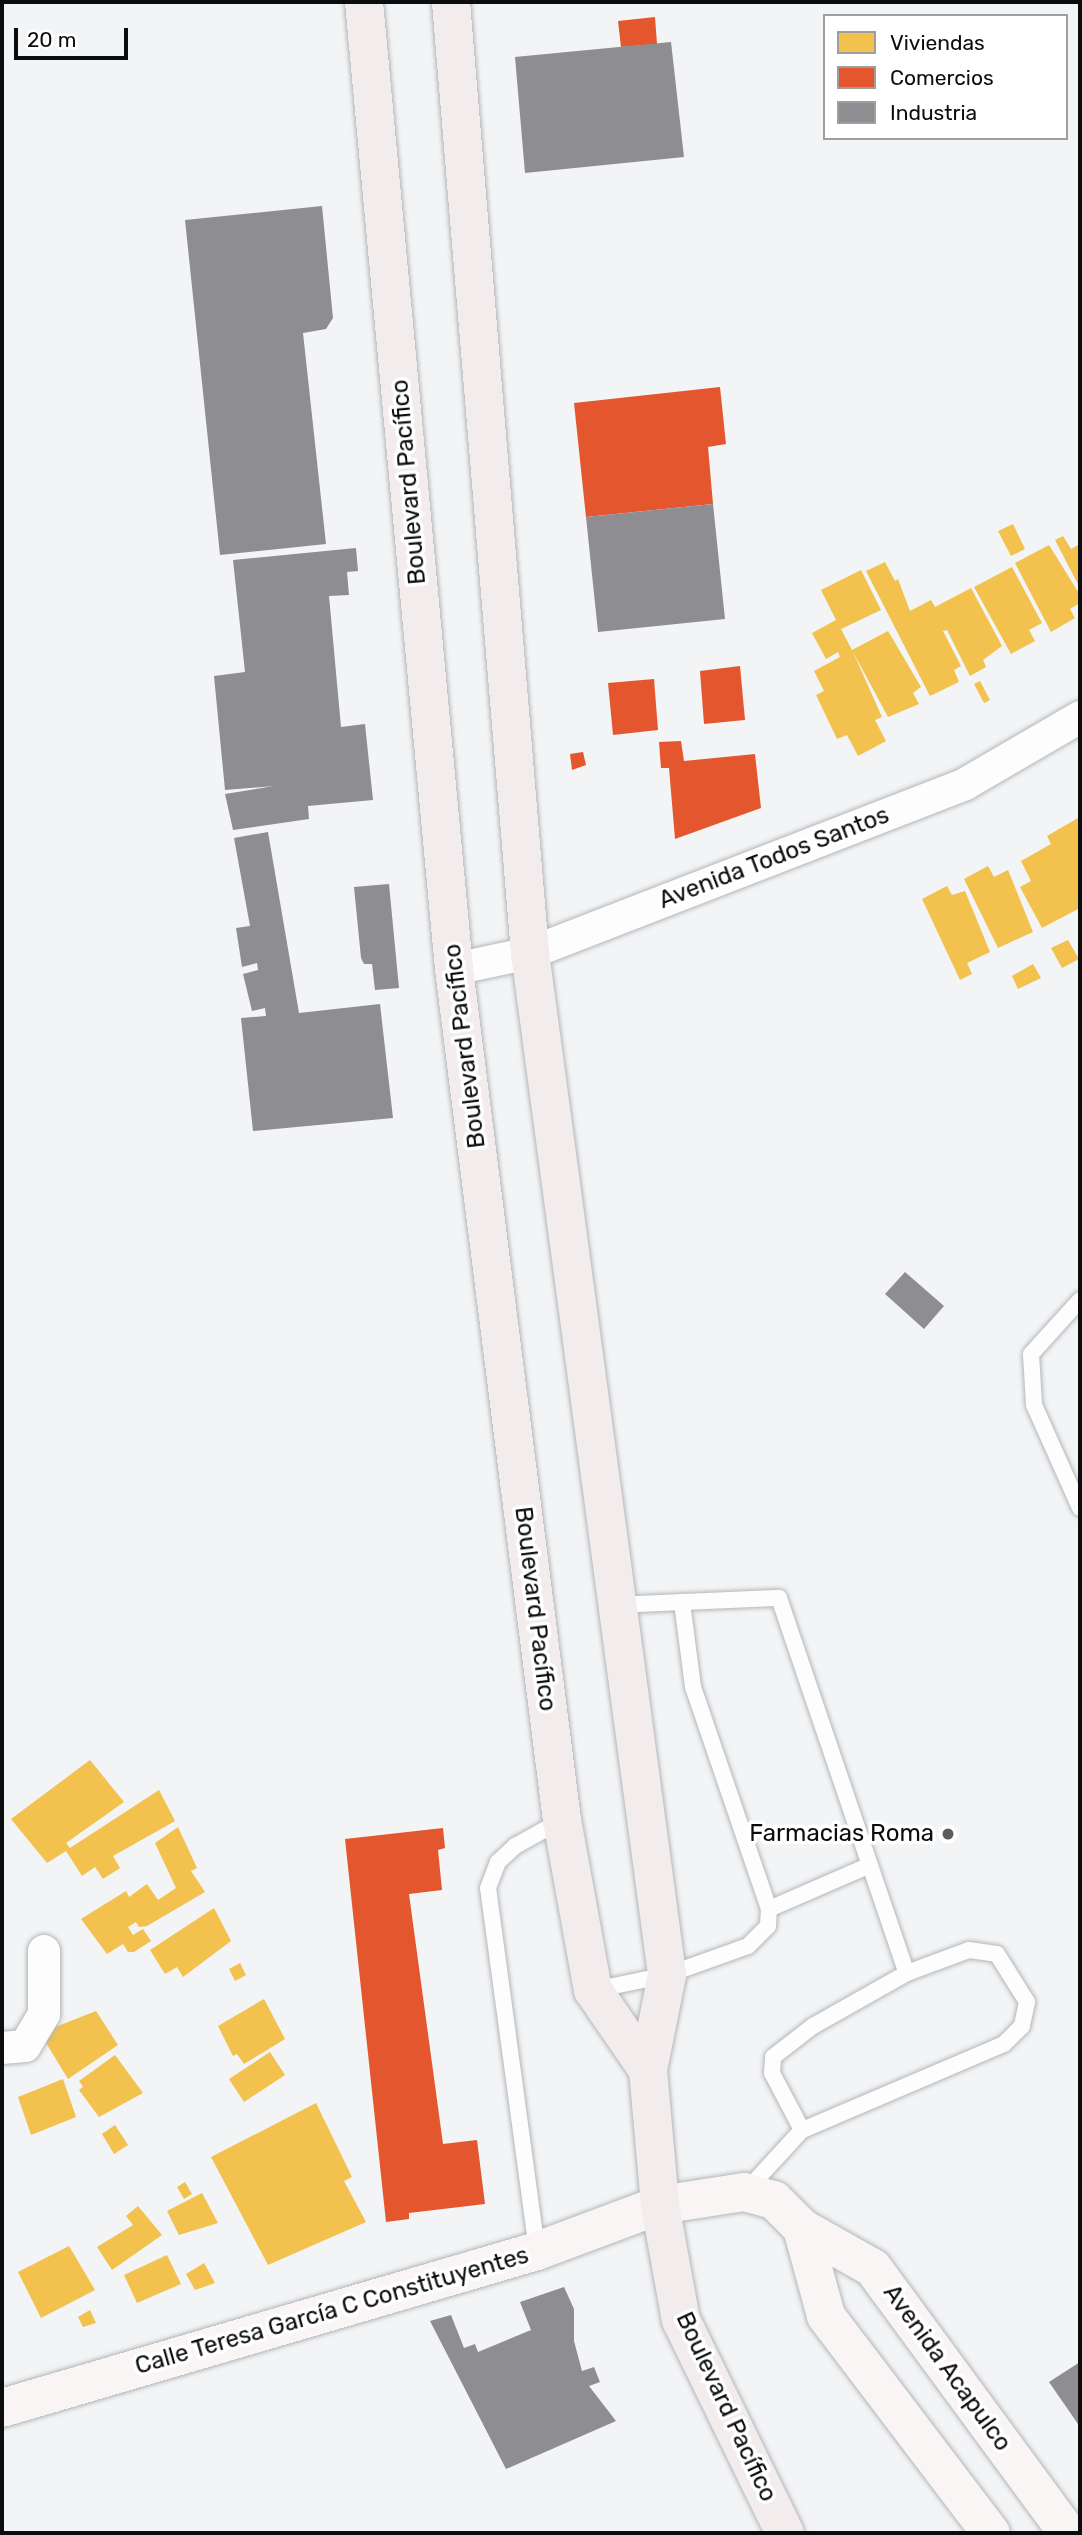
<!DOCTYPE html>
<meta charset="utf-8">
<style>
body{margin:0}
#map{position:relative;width:1082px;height:2535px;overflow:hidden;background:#f2f4f6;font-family:Rubik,sans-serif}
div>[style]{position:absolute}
.homes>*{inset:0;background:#f2c14e}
.shops>*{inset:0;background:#e4572e}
.industry>*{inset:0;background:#8d8d92}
.roads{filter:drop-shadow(0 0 2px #b4b6b8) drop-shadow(0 0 2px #b4b6b8)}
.lane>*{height:16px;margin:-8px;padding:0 8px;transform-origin:8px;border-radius:8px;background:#fdfdfe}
.street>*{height:32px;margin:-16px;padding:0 16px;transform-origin:16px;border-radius:16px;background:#fdfdfe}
.secondary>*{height:38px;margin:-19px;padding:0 19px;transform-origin:19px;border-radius:19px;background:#f8f5f4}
.primary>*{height:38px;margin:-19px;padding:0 19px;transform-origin:19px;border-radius:19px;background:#f3ecec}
.dots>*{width:19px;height:19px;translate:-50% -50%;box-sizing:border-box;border:4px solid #fff;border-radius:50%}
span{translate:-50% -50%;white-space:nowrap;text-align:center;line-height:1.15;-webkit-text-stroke:7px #fff;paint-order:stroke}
.street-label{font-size:24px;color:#0b0c0d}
.poi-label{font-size:24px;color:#0b0c0d}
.right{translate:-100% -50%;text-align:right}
.frame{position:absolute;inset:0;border:4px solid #0b0c0d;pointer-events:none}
.legend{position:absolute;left:823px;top:14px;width:245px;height:126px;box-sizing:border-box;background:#fff;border:2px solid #9d9e9e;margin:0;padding:9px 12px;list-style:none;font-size:21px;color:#0b0c0d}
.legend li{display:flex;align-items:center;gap:14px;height:35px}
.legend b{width:35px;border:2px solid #9d9e9e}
.scale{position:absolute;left:14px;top:28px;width:114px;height:32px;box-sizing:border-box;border:4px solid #0b0c0d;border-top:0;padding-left:9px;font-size:21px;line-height:24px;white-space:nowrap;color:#0b0c0d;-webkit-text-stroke:5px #fff;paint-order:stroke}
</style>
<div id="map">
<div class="homes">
<div style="clip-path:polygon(1013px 524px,1025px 549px,1011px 556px,998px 531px)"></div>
<div style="clip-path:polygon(1063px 536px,1071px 549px,1080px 544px,1080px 588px,1055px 540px)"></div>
<div style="clip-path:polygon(1049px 545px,1080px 595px,1080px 603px,1070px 609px,1075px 618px,1051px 632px,1015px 563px)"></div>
<div style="clip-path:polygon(885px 562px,895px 581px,898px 579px,910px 611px,931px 600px,935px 607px,971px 588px,1002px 646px,983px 660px,986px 667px,970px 676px,947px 630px,943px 631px,961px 666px,954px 670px,959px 682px,930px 696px,866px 571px)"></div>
<div style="clip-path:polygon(1012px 567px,1042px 623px,1029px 630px,1035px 641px,1011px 654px,974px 587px)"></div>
<div style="clip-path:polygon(861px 570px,881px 610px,841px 629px,852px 650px,888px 631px,921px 687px,913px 693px,919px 704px,888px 717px,853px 652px,882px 717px,875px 720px,886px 741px,858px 756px,847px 735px,837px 739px,816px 695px,824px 691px,814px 671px,840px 657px,838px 652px,826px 659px,812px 633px,836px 620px,821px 590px)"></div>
<div style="clip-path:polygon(980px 681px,990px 700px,984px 703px,974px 684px)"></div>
<div style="clip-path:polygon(1078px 818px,1080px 908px,1042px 928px,1020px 887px,1031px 881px,1021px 861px,1051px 844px,1047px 836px)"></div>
<div style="clip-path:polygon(988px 866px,994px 877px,1008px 870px,1033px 932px,998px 948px,964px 879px)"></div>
<div style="clip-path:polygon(947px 886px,952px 895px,965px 891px,990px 952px,967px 963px,972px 974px,960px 980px,922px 899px)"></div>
<div style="clip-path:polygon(1068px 940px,1079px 959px,1062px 968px,1051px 948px)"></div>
<div style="clip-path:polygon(1033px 964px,1041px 978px,1018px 989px,1012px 976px)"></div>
<div style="clip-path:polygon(90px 1760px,124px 1802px,66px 1843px,70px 1848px,159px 1790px,175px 1821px,113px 1856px,120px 1868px,103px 1879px,95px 1867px,82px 1876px,66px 1851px,47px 1863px,11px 1819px)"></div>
<div style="clip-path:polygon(178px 1827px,197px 1868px,191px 1871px,205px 1892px,147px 1926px,139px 1927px,136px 1922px,128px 1927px,133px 1935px,143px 1929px,151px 1941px,134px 1952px,128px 1952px,123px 1944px,107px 1954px,81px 1919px,126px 1891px,129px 1897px,147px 1884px,158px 1900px,176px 1888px,155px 1843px)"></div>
<div style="clip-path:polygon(214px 1908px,231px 1941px,183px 1977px,177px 1967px,165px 1974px,150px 1950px)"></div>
<div style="clip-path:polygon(240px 1963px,246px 1975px,235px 1981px,229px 1969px)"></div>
<div style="clip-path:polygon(264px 1999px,285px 2039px,244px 2064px,237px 2054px,233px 2056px,218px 2026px)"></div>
<div style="clip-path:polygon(96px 2011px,118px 2045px,68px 2079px,40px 2033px)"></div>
<div style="clip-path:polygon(270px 2052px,285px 2075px,244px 2102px,229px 2079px)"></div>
<div style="clip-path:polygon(115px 2055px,143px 2093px,99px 2117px,79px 2090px,83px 2087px,79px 2081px)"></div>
<div style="clip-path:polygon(63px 2079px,76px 2117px,31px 2135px,18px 2097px)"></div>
<div style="clip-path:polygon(316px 2103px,352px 2177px,344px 2181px,366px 2222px,268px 2265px,211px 2157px)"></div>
<div style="clip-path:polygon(115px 2125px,128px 2145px,114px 2154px,102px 2134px)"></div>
<div style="clip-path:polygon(185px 2182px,192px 2194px,184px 2199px,177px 2187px)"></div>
<div style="clip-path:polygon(202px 2193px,218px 2223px,179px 2235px,167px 2211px)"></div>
<div style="clip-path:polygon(138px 2206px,162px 2235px,112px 2270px,97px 2247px,133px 2225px,126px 2216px)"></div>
<div style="clip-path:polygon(69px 2246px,95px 2290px,41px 2318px,18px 2272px)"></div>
<div style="clip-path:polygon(167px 2255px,181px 2284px,137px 2303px,124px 2275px)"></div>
<div style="clip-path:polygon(204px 2263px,215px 2283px,195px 2290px,186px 2274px)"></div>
<div style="clip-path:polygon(90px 2310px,96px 2323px,83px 2327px,78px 2317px)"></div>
</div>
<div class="shops">
<div style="clip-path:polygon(655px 17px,657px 44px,621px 47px,618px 21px)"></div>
<div style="clip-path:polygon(720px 387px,726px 444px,708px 447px,713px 504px,586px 517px,574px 403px)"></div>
<div style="clip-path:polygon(740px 666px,745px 720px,704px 724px,700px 671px)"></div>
<div style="clip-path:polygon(654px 679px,658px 730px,613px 735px,608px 683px)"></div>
<div style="clip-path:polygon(681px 741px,684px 761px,755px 754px,761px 808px,675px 839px,669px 768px,661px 768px,659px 742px)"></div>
<div style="clip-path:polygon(583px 752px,586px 765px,572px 770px,570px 754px)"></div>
<div style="clip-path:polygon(443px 1828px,445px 1848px,438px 1850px,442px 1890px,409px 1894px,443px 2144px,477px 2140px,485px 2204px,409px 2213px,409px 2219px,386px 2222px,345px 1839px)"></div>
</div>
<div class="industry">
<div style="clip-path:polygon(671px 42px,684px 157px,525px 173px,515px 57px)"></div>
<div style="clip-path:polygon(322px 206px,333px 318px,326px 329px,303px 333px,326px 544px,220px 555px,185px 220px)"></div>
<div style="clip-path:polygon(713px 504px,725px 619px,598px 632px,586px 517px)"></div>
<div style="clip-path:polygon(356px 548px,358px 571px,347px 572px,349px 595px,329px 596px,341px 727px,365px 724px,373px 800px,308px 806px,309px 819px,233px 830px,225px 794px,274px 786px,225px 790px,214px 676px,245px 672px,233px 560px)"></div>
<div style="clip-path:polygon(268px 832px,299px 1013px,380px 1004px,393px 1118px,253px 1131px,241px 1018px,266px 1016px,265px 1008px,252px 1011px,243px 974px,258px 970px,257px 963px,242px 967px,236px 928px,250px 926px,234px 838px)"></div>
<div style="clip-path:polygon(389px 884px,399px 988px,375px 990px,372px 964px,364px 964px,361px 958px,354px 887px)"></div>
<div style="clip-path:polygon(905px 1272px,944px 1306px,924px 1329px,885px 1294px)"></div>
<div style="clip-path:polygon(564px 2287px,574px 2309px,574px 2341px,582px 2371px,594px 2367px,600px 2382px,589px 2386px,616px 2421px,506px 2469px,430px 2321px,451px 2315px,464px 2348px,475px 2344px,478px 2352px,531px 2330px,520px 2302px)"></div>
<div style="clip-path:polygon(1080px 2362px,1080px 2427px,1049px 2382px)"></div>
</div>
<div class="roads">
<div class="lane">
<div style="left:1080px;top:1300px;width:73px;rotate:132.2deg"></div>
<div style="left:1031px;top:1354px;width:51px;rotate:86.6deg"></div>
<div style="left:1034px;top:1405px;width:113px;rotate:65.9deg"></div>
<div style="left:617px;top:1605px;width:162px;rotate:-2.5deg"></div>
<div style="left:779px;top:1598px;width:396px;rotate:71.2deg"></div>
<div style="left:907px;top:1973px;width:66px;rotate:-20.4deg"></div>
<div style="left:969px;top:1950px;width:28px;rotate:8deg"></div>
<div style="left:997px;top:1954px;width:57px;rotate:58deg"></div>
<div style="left:1027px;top:2002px;width:25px;rotate:102deg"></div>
<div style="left:1022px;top:2026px;width:25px;rotate:135deg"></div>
<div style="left:1004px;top:2044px;width:220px;rotate:156.9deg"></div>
<div style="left:802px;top:2130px;width:83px;rotate:132.6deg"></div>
<div style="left:769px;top:1909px;width:110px;rotate:-23.5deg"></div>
<div style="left:594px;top:1990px;width:75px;rotate:-11.6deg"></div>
<div style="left:667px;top:1975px;width:86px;rotate:-19.7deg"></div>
<div style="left:748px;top:1946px;width:28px;rotate:-45deg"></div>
<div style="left:768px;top:1926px;width:17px;rotate:-87deg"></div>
<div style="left:769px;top:1909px;width:235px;rotate:-108.9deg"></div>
<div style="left:693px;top:1687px;width:86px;rotate:-97.4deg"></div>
<div style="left:802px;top:2130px;width:64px;rotate:-117.8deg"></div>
<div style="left:772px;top:2073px;width:16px;rotate:-86deg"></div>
<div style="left:773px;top:2057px;width:51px;rotate:-37.8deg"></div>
<div style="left:813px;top:2026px;width:108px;rotate:-29.4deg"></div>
<div style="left:537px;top:2250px;width:365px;rotate:-97.7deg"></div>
<div style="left:488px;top:1888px;width:28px;rotate:-69deg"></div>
<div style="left:498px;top:1862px;width:23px;rotate:-43deg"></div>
<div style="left:515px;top:1846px;width:54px;rotate:-29deg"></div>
</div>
<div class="street">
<div style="left:454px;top:969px;width:78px;rotate:-11.9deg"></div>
<div style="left:530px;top:953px;width:467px;rotate:-21.2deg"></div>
<div style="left:965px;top:784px;width:133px;rotate:-30.2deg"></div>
<div style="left:2px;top:2048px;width:23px;rotate:-5deg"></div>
<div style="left:25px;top:2046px;width:37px;rotate:-59deg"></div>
<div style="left:44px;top:2014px;width:63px;rotate:-90deg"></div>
</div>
<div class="secondary">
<div style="left:802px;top:2228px;width:91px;rotate:74.7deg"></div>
<div style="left:826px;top:2316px;width:273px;rotate:52.8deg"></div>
<div style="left:2px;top:2408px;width:558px;rotate:-16.35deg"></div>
<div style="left:537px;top:2251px;width:131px;rotate:-20.5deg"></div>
<div style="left:660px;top:2205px;width:85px;rotate:-8.8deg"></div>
<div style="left:744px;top:2192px;width:31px;rotate:15deg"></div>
<div style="left:774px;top:2200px;width:40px;rotate:45deg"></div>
<div style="left:802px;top:2228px;width:81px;rotate:29.4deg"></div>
<div style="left:873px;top:2268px;width:329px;rotate:53.7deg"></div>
</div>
<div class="primary">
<div style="left:364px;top:2px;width:971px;rotate:84.68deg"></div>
<div style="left:454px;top:969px;width:858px;rotate:82.77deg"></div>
<div style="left:562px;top:1820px;width:173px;rotate:79.7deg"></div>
<div style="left:593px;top:1990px;width:97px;rotate:55.5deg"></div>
<div style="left:451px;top:2px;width:954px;rotate:85.25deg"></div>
<div style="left:530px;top:953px;width:1031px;rotate:82.36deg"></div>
<div style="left:667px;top:1975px;width:97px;rotate:101.3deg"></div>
<div style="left:648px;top:2070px;width:136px;rotate:84.9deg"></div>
<div style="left:660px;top:2205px;width:117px;rotate:79.7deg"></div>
<div style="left:681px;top:2320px;width:237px;rotate:64deg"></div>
</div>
</div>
<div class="dots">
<div style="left:948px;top:1834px;background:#5c5d5f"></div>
</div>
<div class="street-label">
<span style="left:409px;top:482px;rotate:-95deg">Boulevard Pacífico</span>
<span style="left:774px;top:858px;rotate:-21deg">Avenida Todos Santos</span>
<span style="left:465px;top:1046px;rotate:-97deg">Boulevard Pacífico</span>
<span style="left:535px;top:1609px;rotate:83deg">Boulevard Pacífico</span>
<span style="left:332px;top:2311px;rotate:-16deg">Calle Teresa García C Constituyentes</span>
<span style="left:947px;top:2368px;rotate:54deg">Avenida Acapulco</span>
<span style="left:726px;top:2407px;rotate:65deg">Boulevard Pacífico</span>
</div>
<div class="poi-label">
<span class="right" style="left:934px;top:1834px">Farmacias Roma</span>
</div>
<div class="frame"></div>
<ul class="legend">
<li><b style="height:19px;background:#f2c14e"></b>Viviendas</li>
<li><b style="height:19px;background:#e4572e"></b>Comercios</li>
<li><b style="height:19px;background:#8d8d92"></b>Industria</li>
</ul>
<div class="scale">20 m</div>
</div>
